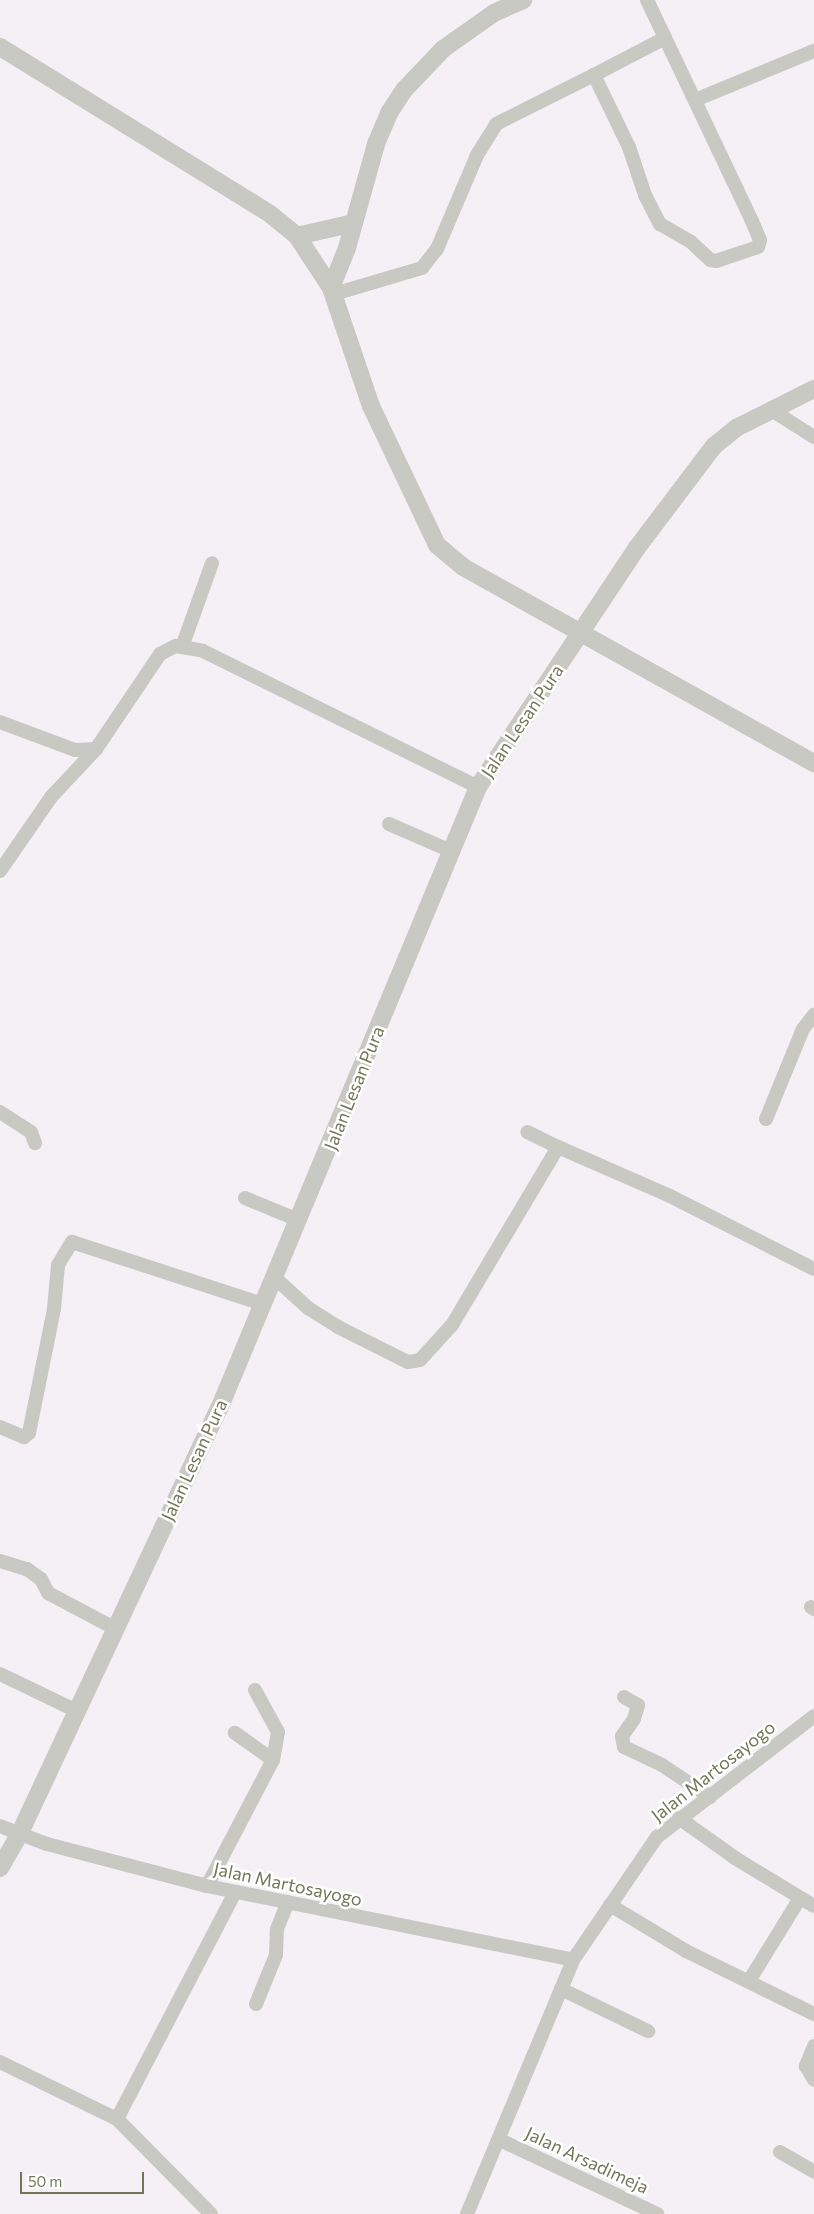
<!DOCTYPE html>
<style>
body{margin:0}
#map{position:relative;width:814px;height:2214px;overflow:hidden;background:#f4f0f5;font-family:Commissioner,sans-serif}
div>[style]{position:absolute}
.minor>*{height:14px;margin:-7px;padding:0 7px;transform-origin:7px;border-radius:7px;background:#c8c9c2}
.tertiary>*{height:18px;margin:-9px;padding:0 9px;transform-origin:9px;border-radius:9px;background:#c8c9c2}
span{translate:-50% -50%;white-space:nowrap;text-align:center;line-height:1.15;-webkit-text-stroke:5px #fff;paint-order:stroke}
.street-label{font-size:18px;color:#717859}
.scale{position:absolute;left:20px;top:2172px;width:124px;height:22px;box-sizing:border-box;border:2px solid #717859;border-top:0;padding-left:6px;font-size:15px;line-height:18px;white-space:nowrap;color:#717859;-webkit-text-stroke:4px #fff;paint-order:stroke}
</style>
<div id="map">
<div class="minor">
<div style="left:594px;top:75px;width:80px;rotate:-27.5deg"></div>
<div style="left:695px;top:100px;width:129px;rotate:-22.4deg"></div>
<div style="left:334px;top:294px;width:92px;rotate:-16.5deg"></div>
<div style="left:422px;top:268px;width:24px;rotate:-52deg"></div>
<div style="left:437px;top:249px;width:102px;rotate:-66.9deg"></div>
<div style="left:477px;top:155px;width:36px;rotate:-58deg"></div>
<div style="left:496px;top:124px;width:110px;rotate:-26.6deg"></div>
<div style="left:594px;top:75px;width:80px;rotate:64.1deg"></div>
<div style="left:629px;top:147px;width:51px;rotate:71.6deg"></div>
<div style="left:645px;top:195px;width:33px;rotate:63deg"></div>
<div style="left:660px;top:224px;width:36px;rotate:30deg"></div>
<div style="left:691px;top:242px;width:26px;rotate:43deg"></div>
<div style="left:710px;top:260px;width:6px;rotate:9deg"></div>
<div style="left:716px;top:261px;width:44px;rotate:-18.4deg"></div>
<div style="left:758px;top:247px;width:7px;rotate:-74deg"></div>
<div style="left:760px;top:240px;width:21px;rotate:-113deg"></div>
<div style="left:752px;top:221px;width:245px;rotate:-115.4deg"></div>
<div style="left:770px;top:409px;width:52px;rotate:32.5deg"></div>
<div style="left:182px;top:647px;width:89px;rotate:-70.3deg"></div>
<div style="left:0;top:722px;width:80px;rotate:20.5deg"></div>
<div style="left:75px;top:750px;width:21px;rotate:-3deg"></div>
<div style="left:96px;top:749px;width:115px;rotate:-56deg"></div>
<div style="left:160px;top:654px;width:18px;rotate:-27deg"></div>
<div style="left:176px;top:646px;width:27px;rotate:10deg"></div>
<div style="left:203px;top:651px;width:307px;rotate:26.3deg"></div>
<div style="left:389px;top:824px;width:68px;rotate:23.5deg"></div>
<div style="left:0;top:871px;width:90px;rotate:-55.4deg"></div>
<div style="left:51px;top:797px;width:66px;rotate:-46.8deg"></div>
<div style="left:0;top:1112px;width:37px;rotate:33deg"></div>
<div style="left:31px;top:1132px;width:12px;rotate:70deg"></div>
<div style="left:766px;top:1119px;width:97px;rotate:-67.7deg"></div>
<div style="left:803px;top:1029px;width:18px;rotate:-52deg"></div>
<div style="left:558px;top:1147px;width:122px;rotate:23.6deg"></div>
<div style="left:670px;top:1196px;width:161px;rotate:26.9deg"></div>
<div style="left:245px;top:1198px;width:57px;rotate:22.5deg"></div>
<div style="left:274px;top:1277px;width:46px;rotate:42.4deg"></div>
<div style="left:308px;top:1308px;width:36px;rotate:32deg"></div>
<div style="left:338px;top:1327px;width:78px;rotate:26.6deg"></div>
<div style="left:408px;top:1362px;width:12px;rotate:-9deg"></div>
<div style="left:420px;top:1360px;width:47px;rotate:-47.6deg"></div>
<div style="left:452px;top:1325px;width:207px;rotate:-59.2deg"></div>
<div style="left:558px;top:1147px;width:34px;rotate:-154deg"></div>
<div style="left:0;top:1427px;width:26px;rotate:23deg"></div>
<div style="left:24px;top:1437px;width:6px;rotate:-39deg"></div>
<div style="left:29px;top:1433px;width:126px;rotate:-78.6deg"></div>
<div style="left:54px;top:1309px;width:44px;rotate:-84.8deg"></div>
<div style="left:58px;top:1265px;width:27px;rotate:-59deg"></div>
<div style="left:72px;top:1242px;width:201px;rotate:18deg"></div>
<div style="left:0;top:1561px;width:28px;rotate:17deg"></div>
<div style="left:27px;top:1569px;width:17px;rotate:36deg"></div>
<div style="left:41px;top:1579px;width:16px;rotate:63deg"></div>
<div style="left:48px;top:1593px;width:77px;rotate:27.9deg"></div>
<div style="left:811px;top:1607px;width:4px;rotate:34deg"></div>
<div style="left:0;top:1674px;width:85px;rotate:25.7deg"></div>
<div style="left:255px;top:1690px;width:48px;rotate:61.3deg"></div>
<div style="left:278px;top:1732px;width:28px;rotate:100deg"></div>
<div style="left:624px;top:1697px;width:16px;rotate:30deg"></div>
<div style="left:638px;top:1705px;width:15px;rotate:106deg"></div>
<div style="left:634px;top:1719px;width:21px;rotate:125deg"></div>
<div style="left:622px;top:1736px;width:11px;rotate:80deg"></div>
<div style="left:624px;top:1747px;width:42px;rotate:25.3deg"></div>
<div style="left:662px;top:1765px;width:58px;rotate:33.7deg"></div>
<div style="left:679px;top:1818px;width:69px;rotate:35.5deg"></div>
<div style="left:735px;top:1858px;width:92px;rotate:31.3deg"></div>
<div style="left:0;top:1826px;width:50px;rotate:21deg"></div>
<div style="left:47px;top:1844px;width:165px;rotate:14.7deg"></div>
<div style="left:207px;top:1886px;width:373px;rotate:11.4deg"></div>
<div style="left:573px;top:1960px;width:149px;rotate:-55.7deg"></div>
<div style="left:657px;top:1837px;width:198px;rotate:-37.6deg"></div>
<div style="left:207px;top:1886px;width:142px;rotate:-62.4deg"></div>
<div style="left:273px;top:1760px;width:47px;rotate:-144.6deg"></div>
<div style="left:610px;top:1905px;width:89px;rotate:31.2deg"></div>
<div style="left:686px;top:1951px;width:143px;rotate:26.2deg"></div>
<div style="left:749px;top:1981px;width:97px;rotate:-58.4deg"></div>
<div style="left:561px;top:1989px;width:97px;rotate:25.8deg"></div>
<div style="left:256px;top:2004px;width:53px;rotate:-67.8deg"></div>
<div style="left:276px;top:1955px;width:26px;rotate:-88deg"></div>
<div style="left:277px;top:1929px;width:29px;rotate:-68deg"></div>
<div style="left:814px;top:2046px;width:22px;rotate:112deg"></div>
<div style="left:806px;top:2066px;width:16px;rotate:60deg"></div>
<div style="left:0;top:2062px;width:130px;rotate:26deg"></div>
<div style="left:500px;top:2140px;width:174px;rotate:25.2deg"></div>
<div style="left:780px;top:2152px;width:39px;rotate:30deg"></div>
<div style="left:211px;top:2214px;width:134px;rotate:-134.7deg"></div>
<div style="left:117px;top:2119px;width:256px;rotate:-62.5deg"></div>
<div style="left:467px;top:2214px;width:275px;rotate:-67.3deg"></div>
</div>
<div class="tertiary">
<div style="left:0;top:47px;width:317px;rotate:31.7deg"></div>
<div style="left:270px;top:214px;width:35px;rotate:39deg"></div>
<div style="left:297px;top:236px;width:62px;rotate:56.8deg"></div>
<div style="left:331px;top:288px;width:125px;rotate:71.3deg"></div>
<div style="left:371px;top:406px;width:154px;rotate:64.6deg"></div>
<div style="left:437px;top:545px;width:34px;rotate:40deg"></div>
<div style="left:463px;top:567px;width:402px;rotate:29.2deg"></div>
<div style="left:297px;top:236px;width:58px;rotate:-12.8deg"></div>
<div style="left:331px;top:288px;width:43px;rotate:-68.2deg"></div>
<div style="left:347px;top:248px;width:108px;rotate:-74.4deg"></div>
<div style="left:376px;top:144px;width:34px;rotate:-67deg"></div>
<div style="left:389px;top:113px;width:27px;rotate:-57deg"></div>
<div style="left:404px;top:90px;width:57px;rotate:-46.4deg"></div>
<div style="left:443px;top:49px;width:62px;rotate:-35.2deg"></div>
<div style="left:494px;top:13px;width:32px;rotate:-24deg"></div>
<div style="left:0;top:1868px;width:38px;rotate:-60deg"></div>
<div style="left:19px;top:1835px;width:471px;rotate:-64.9deg"></div>
<div style="left:219px;top:1409px;width:674px;rotate:-67.39deg"></div>
<div style="left:478px;top:787px;width:286px;rotate:-56.4deg"></div>
<div style="left:636px;top:549px;width:129px;rotate:-52.9deg"></div>
<div style="left:714px;top:446px;width:28px;rotate:-39deg"></div>
<div style="left:736px;top:428px;width:87px;rotate:-26.6deg"></div>
</div>
<div class="street-label">
<span style="left:522px;top:721px;rotate:-56deg">Jalan Lesan Pura</span>
<span style="left:354px;top:1088px;rotate:-68deg">Jalan Lesan Pura</span>
<span style="left:194px;top:1460px;rotate:-65deg">Jalan Lesan Pura</span>
<span style="left:713px;top:1771px;rotate:-38deg">Jalan Martosayogo</span>
<span style="left:288px;top:1884px;rotate:12deg">Jalan Martosayogo</span>
<span style="left:587px;top:2160px;rotate:25deg">Jalan Arsadimeja</span>
</div>
<div class="scale">50 m</div>
</div>
